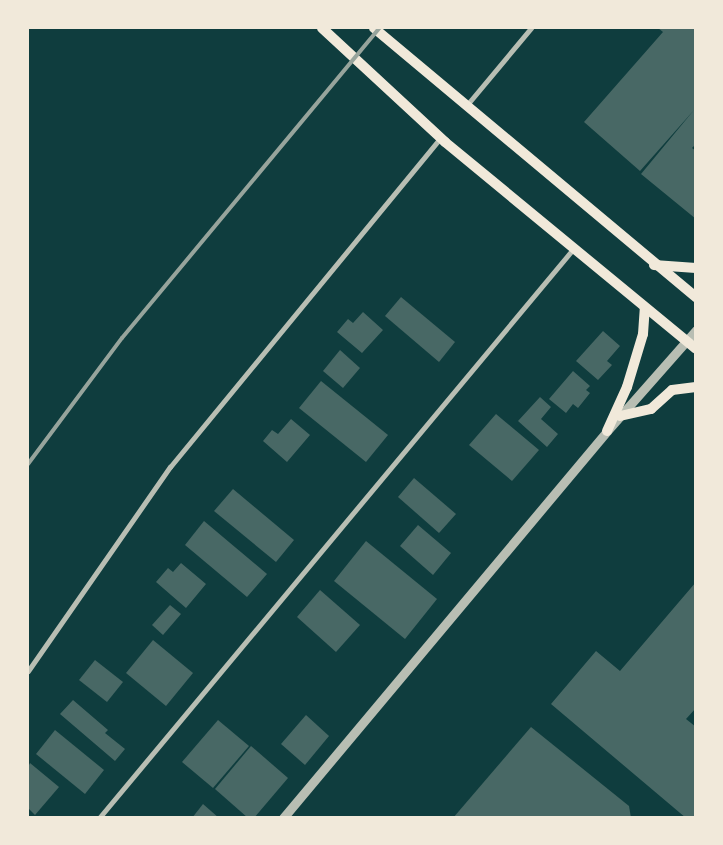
<!DOCTYPE html>
<style>
body{margin:0}
#map{position:relative;width:723px;height:845px;overflow:hidden;background:#0f3d3e;font-family:"Archivo Narrow",sans-serif}
div>[style]{position:absolute}
.building>*{inset:0;background:#486865}
.minor>*{height:5px;margin:-2.5px;padding:0 2.5px;transform-origin:2.5px;border-radius:2.5px;background:#b8beb3}
.tertiary>*{height:9px;margin:-4.5px;padding:0 4.5px;transform-origin:4.5px;border-radius:4.5px;background:#b8beb3}
.secondary>*{height:10px;margin:-5px;padding:0 5px;transform-origin:5px;border-radius:5px;background:#f1e9da}
.rail>*{height:4px;margin:-2px;padding:0 2px;transform-origin:2px;border-radius:2px;background:#97a49c}
span{translate:-50% -50%;white-space:nowrap;text-align:center;line-height:1.15;-webkit-text-stroke:5px #f1e9da;paint-order:stroke}
.frame{position:absolute;inset:0;border:29px solid #f1e9da;pointer-events:none}
</style>
<div id="map">
<div class="building">
<div style="clip-path:polygon(658px 28px,696px 28px,696px 144px,692px 148px,696px 151px,696px 219px,641px 174px,694px 110px,640px 171px,584px 122px,663px 32px)"></div>
<div style="clip-path:polygon(401px 297px,455px 342px,439px 362px,385px 316px)"></div>
<div style="clip-path:polygon(363px 312px,383px 330px,362px 353px,337px 332px,348px 319px,353px 323px)"></div>
<div style="clip-path:polygon(603px 331px,620px 346px,607px 361px,612px 365px,598px 380px,576px 361px)"></div>
<div style="clip-path:polygon(340px 350px,360px 368px,343px 388px,323px 371px)"></div>
<div style="clip-path:polygon(573px 371px,590px 386px,586px 390px,590px 393px,578px 408px,573px 404px,566px 413px,549px 399px)"></div>
<div style="clip-path:polygon(321px 381px,388px 435px,366px 462px,299px 408px)"></div>
<div style="clip-path:polygon(540px 397px,551px 407px,541px 419px,558px 434px,547px 447px,518px 421px)"></div>
<div style="clip-path:polygon(496px 414px,539px 450px,512px 481px,469px 445px)"></div>
<div style="clip-path:polygon(291px 419px,310px 435px,287px 462px,263px 441px,272px 430px,278px 434px)"></div>
<div style="clip-path:polygon(414px 478px,456px 514px,439px 533px,398px 497px)"></div>
<div style="clip-path:polygon(233px 489px,294px 540px,276px 562px,214px 511px)"></div>
<div style="clip-path:polygon(204px 521px,267px 574px,247px 597px,185px 545px)"></div>
<div style="clip-path:polygon(418px 525px,451px 553px,433px 575px,400px 546px)"></div>
<div style="clip-path:polygon(366px 541px,437px 599px,405px 639px,334px 581px)"></div>
<div style="clip-path:polygon(181px 563px,206px 584px,186px 608px,156px 582px,168px 568px,173px 572px)"></div>
<div style="clip-path:polygon(696px 582px,696px 708px,686px 719px,696px 727px,696px 818px,686px 818px,551px 704px,596px 651px,620px 671px)"></div>
<div style="clip-path:polygon(320px 590px,360px 625px,336px 652px,297px 617px)"></div>
<div style="clip-path:polygon(170px 605px,181px 614px,163px 635px,152px 625px)"></div>
<div style="clip-path:polygon(153px 640px,193px 673px,166px 706px,126px 673px)"></div>
<div style="clip-path:polygon(95px 660px,123px 682px,107px 702px,79px 680px)"></div>
<div style="clip-path:polygon(73px 700px,108px 730px,105px 733px,125px 749px,115px 761px,60px 714px)"></div>
<div style="clip-path:polygon(306px 715px,329px 736px,305px 765px,281px 744px)"></div>
<div style="clip-path:polygon(218px 720px,249px 746px,213px 788px,182px 762px)"></div>
<div style="clip-path:polygon(531px 727px,629px 806px,631px 818px,453px 818px)"></div>
<div style="clip-path:polygon(55px 730px,104px 770px,85px 794px,36px 754px)"></div>
<div style="clip-path:polygon(251px 746px,288px 778px,254px 818px,248px 818px,215px 789px)"></div>
<div style="clip-path:polygon(30px 763px,59px 787px,35px 815px,28px 808px,28px 767px)"></div>
<div style="clip-path:polygon(203px 804px,219px 818px,192px 818px)"></div>
</div>
<div class="minor">
<div style="left:466px;top:106px;width:102px;rotate:-50.2deg"></div>
<div style="left:28px;top:671px;width:249px;rotate:-55.2deg"></div>
<div style="left:170px;top:467px;width:426px;rotate:-50.6deg"></div>
<div style="left:99px;top:818px;width:741px;rotate:-50.2deg"></div>
</div>
<div class="tertiary">
<div style="left:283px;top:818px;width:505px;rotate:-50.06deg"></div>
<div style="left:607px;top:431px;width:135px;rotate:-48.6deg"></div>
</div>
<div class="secondary">
<div style="left:322px;top:28px;width:168px;rotate:42.8deg"></div>
<div style="left:445px;top:142px;width:325px;rotate:39.5deg"></div>
<div style="left:374px;top:28px;width:420px;rotate:39.9deg"></div>
<div style="left:654px;top:265px;width:42px;rotate:4.1deg"></div>
<div style="left:620px;top:416px;width:32px;rotate:-13deg"></div>
<div style="left:651px;top:409px;width:28px;rotate:-42deg"></div>
<div style="left:672px;top:390px;width:24px;rotate:-7deg"></div>
<div style="left:607px;top:431px;width:48px;rotate:-65.6deg"></div>
<div style="left:627px;top:387px;width:55px;rotate:-73.2deg"></div>
<div style="left:643px;top:334px;width:26px;rotate:-86deg"></div>
</div>
<div class="rail">
<div style="left:28px;top:464px;width:157px;rotate:-53.3deg"></div>
<div style="left:122px;top:338px;width:403px;rotate:-50.3deg"></div>
</div>
<div class="frame"></div>
</div>
